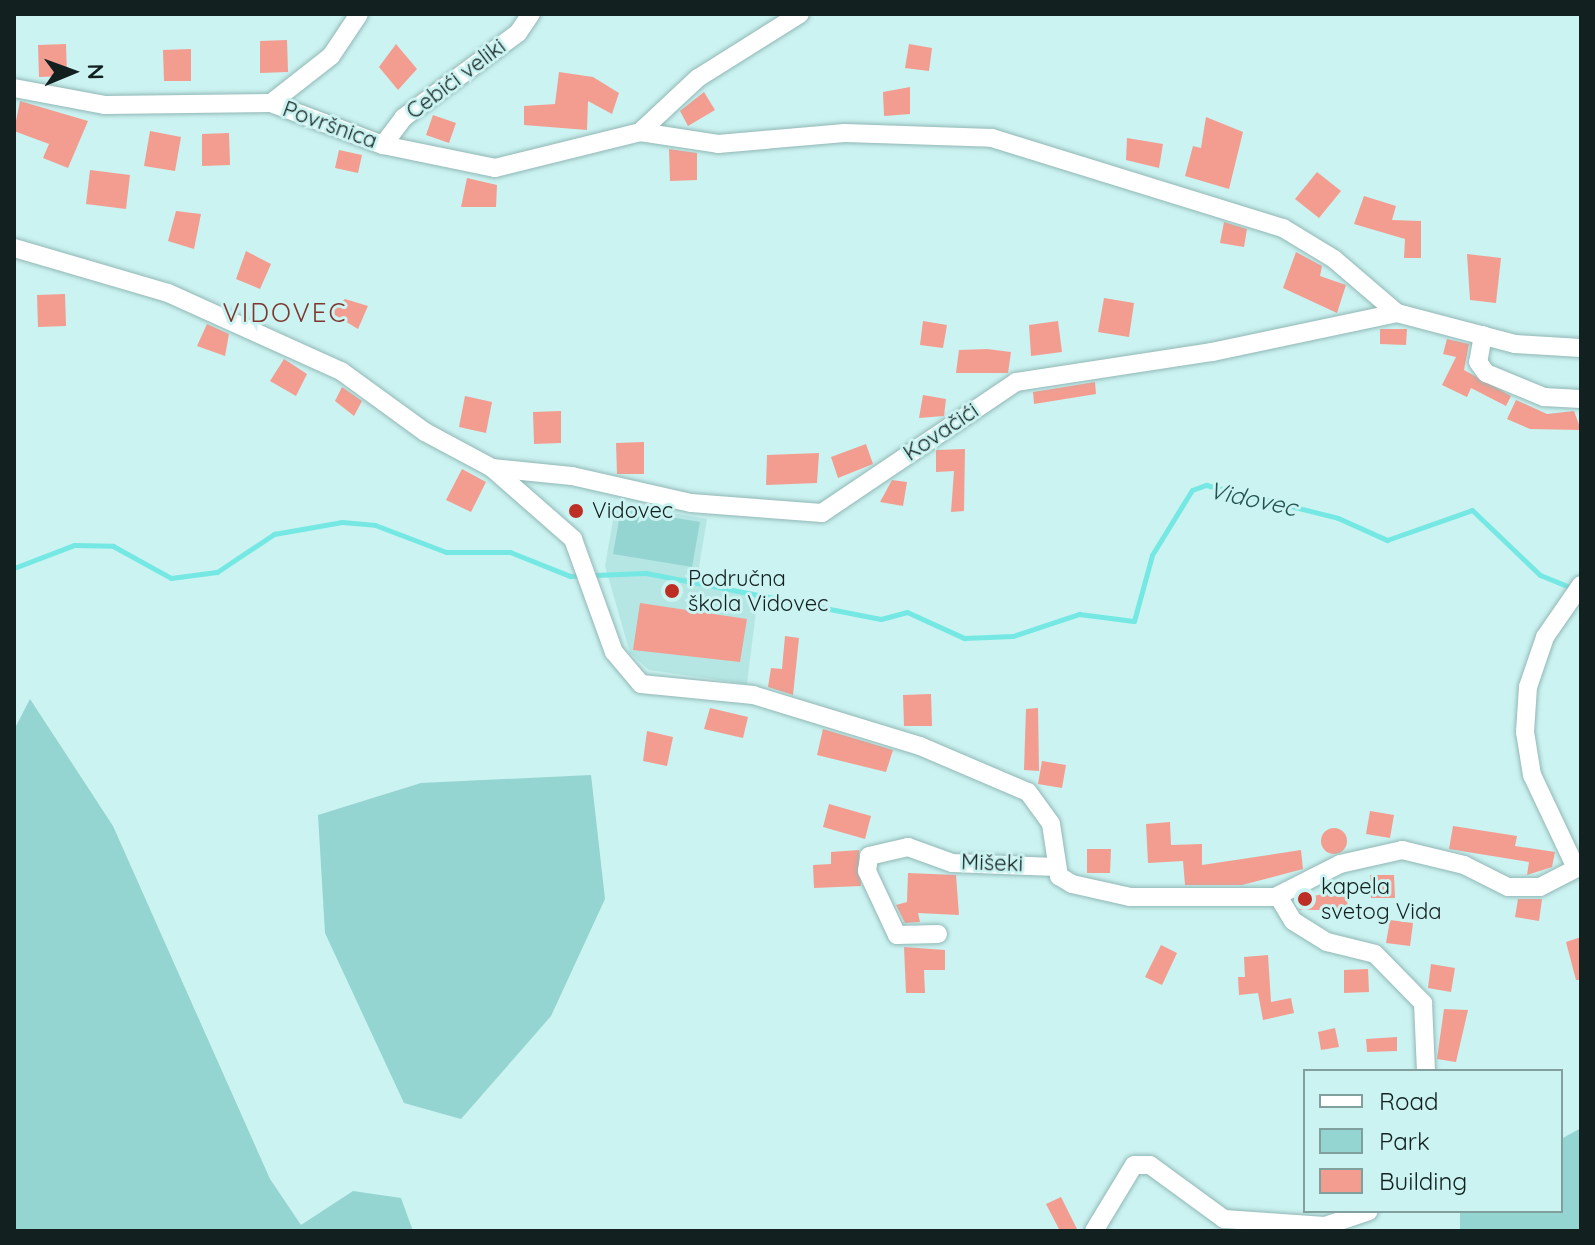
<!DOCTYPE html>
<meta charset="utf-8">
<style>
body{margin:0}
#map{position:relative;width:1595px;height:1245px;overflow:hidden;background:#cbf3f1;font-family:Quicksand,sans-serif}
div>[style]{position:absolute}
.built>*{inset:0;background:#b5e6e4}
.green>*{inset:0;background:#94d4d1}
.stream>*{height:5px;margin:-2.5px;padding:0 2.5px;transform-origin:2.5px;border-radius:2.5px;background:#75e8e3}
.building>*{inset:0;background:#f39d90}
.round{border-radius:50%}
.roads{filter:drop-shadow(0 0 2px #91b7b5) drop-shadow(0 0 2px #91b7b5)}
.street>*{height:18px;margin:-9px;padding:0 9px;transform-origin:9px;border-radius:9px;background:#fff}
.dots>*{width:22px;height:22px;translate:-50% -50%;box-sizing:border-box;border:4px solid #cbf3f1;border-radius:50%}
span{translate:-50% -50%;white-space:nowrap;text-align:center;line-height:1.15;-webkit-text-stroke:6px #cbf3f1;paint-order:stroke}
.street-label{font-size:22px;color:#122120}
.poi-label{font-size:22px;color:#122120}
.left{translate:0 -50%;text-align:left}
.water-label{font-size:24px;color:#205351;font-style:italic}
.quarter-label{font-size:26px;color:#7e372f;letter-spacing:2px}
.frame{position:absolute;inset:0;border:16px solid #122120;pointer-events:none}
.legend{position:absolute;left:1303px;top:1069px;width:260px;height:144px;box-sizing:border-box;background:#cbf3f1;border:2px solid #819f9d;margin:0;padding:10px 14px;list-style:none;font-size:24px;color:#122120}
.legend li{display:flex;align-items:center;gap:16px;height:40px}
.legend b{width:40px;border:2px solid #819f9d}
.north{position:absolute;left:32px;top:32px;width:80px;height:80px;-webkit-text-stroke:6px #cbf3f1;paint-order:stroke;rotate:89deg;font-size:22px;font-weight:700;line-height:32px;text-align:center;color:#122120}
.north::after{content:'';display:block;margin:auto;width:28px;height:36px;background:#122120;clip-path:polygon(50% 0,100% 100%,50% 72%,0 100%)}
</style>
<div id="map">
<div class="built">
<div style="clip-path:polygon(616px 503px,707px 519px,696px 585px,758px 595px,747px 684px,649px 670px,630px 653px,605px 566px)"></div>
</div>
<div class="green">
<div style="clip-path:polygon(621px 509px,700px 522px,692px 567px,613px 554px)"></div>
<div style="clip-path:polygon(30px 699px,113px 826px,270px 1179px,301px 1225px,353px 1191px,401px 1198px,413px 1231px,14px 1231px,14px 730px)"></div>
<div style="clip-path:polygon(591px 775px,605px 899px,551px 1016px,461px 1119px,404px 1103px,325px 933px,318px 815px,421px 783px)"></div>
<div style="clip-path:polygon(1581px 1128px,1581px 1231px,1460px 1231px,1460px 1211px,1561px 1211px,1561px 1139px)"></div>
</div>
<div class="stream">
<div style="left:14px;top:568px;width:64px;rotate:-21deg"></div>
<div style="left:74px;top:545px;width:39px;rotate:1deg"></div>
<div style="left:113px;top:546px;width:66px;rotate:28.9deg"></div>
<div style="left:171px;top:578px;width:46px;rotate:-7.4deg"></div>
<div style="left:217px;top:572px;width:69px;rotate:-33.7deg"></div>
<div style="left:274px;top:534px;width:69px;rotate:-10deg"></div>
<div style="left:342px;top:522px;width:33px;rotate:5deg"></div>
<div style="left:375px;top:525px;width:76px;rotate:20.8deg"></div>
<div style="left:446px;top:552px;width:64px"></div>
<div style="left:510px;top:552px;width:65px;rotate:21.8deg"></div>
<div style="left:570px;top:576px;width:76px;rotate:-2.3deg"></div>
<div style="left:646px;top:573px;width:239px;rotate:11.1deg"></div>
<div style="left:881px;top:619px;width:27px;rotate:-15deg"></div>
<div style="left:907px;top:612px;width:63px;rotate:24.5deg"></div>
<div style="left:964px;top:638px;width:49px;rotate:-2.3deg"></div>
<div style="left:1013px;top:636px;width:70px;rotate:-18.4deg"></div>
<div style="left:1079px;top:614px;width:55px;rotate:7.3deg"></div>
<div style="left:1134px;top:621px;width:68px;rotate:-74.7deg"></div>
<div style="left:1152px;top:555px;width:76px;rotate:-58.4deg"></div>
<div style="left:1192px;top:490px;width:15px;rotate:-20deg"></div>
<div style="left:1206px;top:485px;width:136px;rotate:14deg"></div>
<div style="left:1338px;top:518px;width:54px;rotate:24.2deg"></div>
<div style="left:1387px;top:540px;width:90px;rotate:-19.4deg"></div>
<div style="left:1472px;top:510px;width:94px;rotate:43.7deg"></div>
<div style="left:1540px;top:575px;width:35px;rotate:22deg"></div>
</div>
<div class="building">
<div style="clip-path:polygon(287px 40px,288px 72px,260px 73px,260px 41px)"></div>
<div style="clip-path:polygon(66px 44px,67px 76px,39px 77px,38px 45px)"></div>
<div style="clip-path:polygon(396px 44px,417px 69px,398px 90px,379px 67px)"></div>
<div style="clip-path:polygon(909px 44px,932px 48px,929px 71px,905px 68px)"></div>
<div style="clip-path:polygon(191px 49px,191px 81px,164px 81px,163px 50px)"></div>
<div style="clip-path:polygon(559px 72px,593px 77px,619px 93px,612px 114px,588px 101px,587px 130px,524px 125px,524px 106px,555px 104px)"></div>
<div style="clip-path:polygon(910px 87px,910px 114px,884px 116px,883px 92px)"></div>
<div style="clip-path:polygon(704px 92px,715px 110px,688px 126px,680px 111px)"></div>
<div style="clip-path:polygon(20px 101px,88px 121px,68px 168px,43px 158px,49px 144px,14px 131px)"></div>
<div style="clip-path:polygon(433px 115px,456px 123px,449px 143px,426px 135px)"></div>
<div style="clip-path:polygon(1206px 117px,1243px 132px,1229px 189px,1185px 176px,1193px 146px,1201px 148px)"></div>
<div style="clip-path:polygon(150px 131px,181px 137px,175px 171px,144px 166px)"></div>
<div style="clip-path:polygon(229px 133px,230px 165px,202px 166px,202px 134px)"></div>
<div style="clip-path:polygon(1127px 138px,1163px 144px,1159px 168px,1126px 160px)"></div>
<div style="clip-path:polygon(669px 149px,697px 153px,697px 180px,670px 181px)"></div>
<div style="clip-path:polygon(339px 150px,362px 155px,358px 173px,335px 168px)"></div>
<div style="clip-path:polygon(90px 170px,130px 175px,126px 209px,86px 204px)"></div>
<div style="clip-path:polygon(1317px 172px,1341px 191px,1319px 218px,1295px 199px)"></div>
<div style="clip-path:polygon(467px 178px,497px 185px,496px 207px,461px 207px)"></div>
<div style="clip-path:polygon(1364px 196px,1396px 206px,1392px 220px,1421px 221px,1421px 258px,1404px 258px,1405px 239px,1354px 224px)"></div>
<div style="clip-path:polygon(176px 211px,201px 214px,194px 249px,168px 241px)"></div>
<div style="clip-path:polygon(1224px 222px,1247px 229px,1244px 247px,1220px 243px)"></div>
<div style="clip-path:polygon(246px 251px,271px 264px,260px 289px,236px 279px)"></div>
<div style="clip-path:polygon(1296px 252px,1322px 266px,1320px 276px,1346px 285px,1337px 313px,1283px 288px)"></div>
<div style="clip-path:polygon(1467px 254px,1501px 258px,1496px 303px,1470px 300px)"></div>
<div style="clip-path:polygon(65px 294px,66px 326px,38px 327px,37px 295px)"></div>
<div style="clip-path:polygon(1104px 298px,1134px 303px,1129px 337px,1098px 332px)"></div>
<div style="clip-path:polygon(345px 299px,368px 306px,358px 329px,330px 312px)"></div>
<div style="clip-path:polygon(923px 321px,947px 325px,943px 348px,920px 345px)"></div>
<div style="clip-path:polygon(1058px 321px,1062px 352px,1031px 356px,1029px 325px)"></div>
<div style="clip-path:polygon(207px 324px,229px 334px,225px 356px,197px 346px)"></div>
<div style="clip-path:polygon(1380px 329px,1407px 329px,1406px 345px,1380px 344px)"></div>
<div style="clip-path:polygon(1447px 339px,1469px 344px,1464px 370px,1511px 396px,1506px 406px,1471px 388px,1467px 397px,1442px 385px,1456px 357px,1443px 354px)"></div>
<div style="clip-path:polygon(987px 349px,1011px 352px,1008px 373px,956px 373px,959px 350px)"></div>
<div style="clip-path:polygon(284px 359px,307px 374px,296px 396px,270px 381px)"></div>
<div style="clip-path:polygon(1095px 382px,1096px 394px,1034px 404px,1033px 392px)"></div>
<div style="clip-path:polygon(342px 387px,362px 401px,354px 416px,335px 401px)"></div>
<div style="clip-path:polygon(923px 395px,946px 399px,944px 416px,919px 418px)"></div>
<div style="clip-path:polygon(465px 396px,492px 402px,486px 433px,459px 427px)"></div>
<div style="clip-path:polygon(1516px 400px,1547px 414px,1574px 411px,1581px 430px,1530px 429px,1507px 419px)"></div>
<div style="clip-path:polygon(561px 411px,561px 443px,534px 444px,533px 412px)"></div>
<div style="clip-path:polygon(644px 442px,644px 474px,617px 474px,616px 443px)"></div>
<div style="clip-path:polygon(866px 444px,873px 464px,838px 478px,831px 457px)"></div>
<div style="clip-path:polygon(965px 449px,964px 511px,951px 512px,954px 471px,936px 472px,936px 450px)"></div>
<div style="clip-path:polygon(819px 453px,817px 483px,766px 485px,767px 455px)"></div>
<div style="clip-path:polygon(462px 469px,486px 482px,471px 512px,446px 500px)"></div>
<div style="clip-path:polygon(892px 480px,907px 482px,903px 506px,880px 502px)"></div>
<div style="clip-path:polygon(640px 603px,747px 619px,740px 662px,633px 650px)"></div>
<div style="clip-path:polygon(785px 636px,799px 638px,793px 695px,768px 687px,771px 668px,782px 669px)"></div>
<div style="clip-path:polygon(931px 694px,932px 726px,904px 726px,903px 695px)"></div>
<div style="clip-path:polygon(710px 708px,748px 717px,743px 738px,704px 729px)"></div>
<div style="clip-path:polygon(1038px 708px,1039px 771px,1024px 770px,1026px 709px)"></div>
<div style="clip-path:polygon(823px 729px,893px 750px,886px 772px,817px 755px)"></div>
<div style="clip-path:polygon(647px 731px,673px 737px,667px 766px,643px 761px)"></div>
<div style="clip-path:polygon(1042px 761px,1066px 765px,1062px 788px,1038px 784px)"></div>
<div style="clip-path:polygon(829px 804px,871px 816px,865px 839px,823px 827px)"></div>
<div style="clip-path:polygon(1370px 811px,1394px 815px,1390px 838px,1366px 834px)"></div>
<div style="clip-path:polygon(1170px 822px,1171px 845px,1202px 844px,1202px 865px,1301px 850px,1303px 869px,1242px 885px,1185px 885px,1183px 861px,1148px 863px,1146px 824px)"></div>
<div style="clip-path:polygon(1453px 826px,1517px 836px,1515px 846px,1555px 852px,1552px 867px,1527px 875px,1529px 862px,1449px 849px)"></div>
<div class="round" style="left:1321px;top:828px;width:26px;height:26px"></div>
<div style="clip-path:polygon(1087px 849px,1111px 849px,1110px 873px,1087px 873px)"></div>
<div style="clip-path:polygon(859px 850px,861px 886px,814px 888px,813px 865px,831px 864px,831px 852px)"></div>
<div style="clip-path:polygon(908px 873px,956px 875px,959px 915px,918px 913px,920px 922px,905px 923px,896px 905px,907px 902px)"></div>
<div style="clip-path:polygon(1370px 875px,1394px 875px,1395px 898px,1371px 898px)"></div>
<div style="clip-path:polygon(1346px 889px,1348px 910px,1300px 910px,1295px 900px)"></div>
<div style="clip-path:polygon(1518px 899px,1542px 899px,1539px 921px,1515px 917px)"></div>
<div style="clip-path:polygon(1390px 920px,1413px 923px,1410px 946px,1386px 943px)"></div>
<div style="clip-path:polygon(1581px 937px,1581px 980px,1576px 980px,1566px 942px)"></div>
<div style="clip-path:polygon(1161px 945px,1177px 953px,1162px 985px,1145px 977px)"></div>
<div style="clip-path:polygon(904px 947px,945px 950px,945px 970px,924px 970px,925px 993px,906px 993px)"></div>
<div style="clip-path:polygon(1268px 955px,1271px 1002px,1291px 998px,1294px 1013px,1263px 1020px,1258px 993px,1239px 995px,1238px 977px,1245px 977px,1244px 957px)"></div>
<div style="clip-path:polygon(1431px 964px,1455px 968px,1451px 992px,1428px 988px)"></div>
<div style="clip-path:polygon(1368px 969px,1369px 992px,1344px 993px,1344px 970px)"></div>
<div style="clip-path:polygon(1444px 1009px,1468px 1010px,1456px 1062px,1437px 1059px)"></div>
<div style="clip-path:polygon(1335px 1028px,1339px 1047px,1321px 1050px,1318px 1032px)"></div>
<div style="clip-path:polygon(1397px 1037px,1397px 1051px,1367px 1052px,1366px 1039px)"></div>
<div style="clip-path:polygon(1061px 1197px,1078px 1231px,1060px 1231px,1046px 1204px)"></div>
</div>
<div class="roads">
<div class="street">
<div style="left:14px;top:88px;width:93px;rotate:10.6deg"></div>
<div style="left:105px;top:105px;width:166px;rotate:-0.7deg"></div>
<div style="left:271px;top:103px;width:120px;rotate:20.6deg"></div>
<div style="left:383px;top:145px;width:114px;rotate:11.6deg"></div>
<div style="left:495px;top:168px;width:149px;rotate:-13.9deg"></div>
<div style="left:640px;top:132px;width:79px;rotate:8.7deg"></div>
<div style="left:718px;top:144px;width:127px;rotate:-5deg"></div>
<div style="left:845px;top:133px;width:147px;rotate:1.9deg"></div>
<div style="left:992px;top:138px;width:305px;rotate:17.2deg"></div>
<div style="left:1283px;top:228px;width:60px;rotate:31.3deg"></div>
<div style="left:1334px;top:259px;width:83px;rotate:40.6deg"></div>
<div style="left:1397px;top:313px;width:122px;rotate:14.7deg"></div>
<div style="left:1515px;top:344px;width:66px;rotate:3.5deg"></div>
<div style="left:271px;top:103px;width:76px;rotate:-38.1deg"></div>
<div style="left:331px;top:56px;width:50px;rotate:-56.3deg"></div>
<div style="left:640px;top:132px;width:79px;rotate:-43deg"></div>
<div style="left:698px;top:78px;width:120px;rotate:-32.1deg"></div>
<div style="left:383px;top:145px;width:34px;rotate:-53deg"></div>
<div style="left:403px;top:118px;width:143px;rotate:-36.5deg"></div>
<div style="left:518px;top:33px;width:23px;rotate:-56deg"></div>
<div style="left:14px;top:248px;width:160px;rotate:16.3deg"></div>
<div style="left:168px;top:293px;width:190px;rotate:24.3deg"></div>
<div style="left:341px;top:371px;width:104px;rotate:36deg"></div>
<div style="left:425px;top:432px;width:76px;rotate:28.2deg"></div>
<div style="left:492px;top:468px;width:108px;rotate:41.2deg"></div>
<div style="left:573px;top:539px;width:120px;rotate:70.1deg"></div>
<div style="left:614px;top:652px;width:42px;rotate:49.8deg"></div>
<div style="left:641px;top:684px;width:113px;rotate:5.6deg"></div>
<div style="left:753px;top:695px;width:175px;rotate:17deg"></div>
<div style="left:920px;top:746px;width:117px;rotate:23.1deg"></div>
<div style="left:1028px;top:792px;width:39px;rotate:54deg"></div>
<div style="left:1051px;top:824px;width:53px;rotate:81.3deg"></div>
<div style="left:1059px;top:876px;width:15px;rotate:32deg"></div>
<div style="left:1072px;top:884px;width:59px;rotate:12.6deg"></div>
<div style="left:1130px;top:897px;width:145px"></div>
<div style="left:1275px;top:897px;width:73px;rotate:-26.9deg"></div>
<div style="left:1340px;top:864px;width:64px;rotate:-12.7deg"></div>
<div style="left:1402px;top:850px;width:64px;rotate:13.6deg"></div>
<div style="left:1464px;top:865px;width:49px;rotate:26.6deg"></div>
<div style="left:1508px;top:887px;width:32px"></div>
<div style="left:1540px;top:887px;width:46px;rotate:-27.1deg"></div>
<div style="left:1483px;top:335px;width:27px;rotate:100deg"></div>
<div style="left:1478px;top:362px;width:14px;rotate:54deg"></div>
<div style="left:1486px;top:373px;width:63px;rotate:22.5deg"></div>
<div style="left:1544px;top:397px;width:37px;rotate:3deg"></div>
<div style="left:492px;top:468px;width:80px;rotate:5.7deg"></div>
<div style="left:572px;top:476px;width:122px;rotate:12.8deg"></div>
<div style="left:691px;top:503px;width:131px;rotate:4.4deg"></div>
<div style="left:822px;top:513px;width:234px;rotate:-34deg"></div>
<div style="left:1016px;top:382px;width:198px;rotate:-8.7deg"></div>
<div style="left:1212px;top:352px;width:189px;rotate:-11.9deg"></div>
<div style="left:1576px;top:868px;width:103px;rotate:-115.3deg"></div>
<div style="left:1532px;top:775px;width:44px;rotate:-99.2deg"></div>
<div style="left:1525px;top:732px;width:45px;rotate:-86.2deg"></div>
<div style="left:1528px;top:687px;width:53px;rotate:-71.2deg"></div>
<div style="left:1545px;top:637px;width:63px;rotate:-55.3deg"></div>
<div style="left:1278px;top:896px;width:29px;rotate:59deg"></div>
<div style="left:1293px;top:921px;width:40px;rotate:32deg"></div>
<div style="left:1327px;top:942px;width:49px;rotate:14deg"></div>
<div style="left:1375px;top:954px;width:69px;rotate:45.6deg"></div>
<div style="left:1423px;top:1003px;width:68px;rotate:87.5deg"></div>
<div style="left:938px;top:934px;width:41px;rotate:178.6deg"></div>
<div style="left:897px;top:935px;width:71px;rotate:-115.1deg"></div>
<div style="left:867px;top:871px;width:15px;rotate:-82deg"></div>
<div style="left:869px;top:856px;width:40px;rotate:-13deg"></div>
<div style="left:908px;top:847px;width:47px;rotate:20deg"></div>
<div style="left:952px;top:863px;width:104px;rotate:2.2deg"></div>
<div style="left:1094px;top:1231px;width:77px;rotate:-58.8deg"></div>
<div style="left:1134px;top:1165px;width:16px"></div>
<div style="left:1150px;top:1165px;width:92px;rotate:36.1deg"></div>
<div style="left:1224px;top:1219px;width:101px;rotate:4deg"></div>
<div style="left:1325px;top:1226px;width:46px;rotate:-18.8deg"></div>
</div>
</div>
<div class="dots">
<div style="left:576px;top:511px;background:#bd2f25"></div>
<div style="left:672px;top:591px;background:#bd2f25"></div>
<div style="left:1305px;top:899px;background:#bd2f25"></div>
</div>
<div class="street-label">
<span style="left:456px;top:79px;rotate:-37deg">Cebići veliki</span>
<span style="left:330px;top:125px;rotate:20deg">Površnica</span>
<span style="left:941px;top:432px;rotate:-34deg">Kovačići</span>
<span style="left:992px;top:863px;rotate:2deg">Mišeki</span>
</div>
<div class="poi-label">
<span class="left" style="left:592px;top:511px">Vidovec</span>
<span class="left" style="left:688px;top:591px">Područna<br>škola Vidovec</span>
<span class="left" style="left:1321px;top:899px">kapela<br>svetog Vida</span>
</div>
<div class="water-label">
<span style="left:1253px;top:499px;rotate:12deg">Vidovec</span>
</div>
<div class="quarter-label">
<span style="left:285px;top:313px">VIDOVEC</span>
</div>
<div class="frame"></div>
<ul class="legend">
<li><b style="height:10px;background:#fff"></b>Road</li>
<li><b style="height:22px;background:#94d4d1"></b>Park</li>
<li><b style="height:22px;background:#f39d90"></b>Building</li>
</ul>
<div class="north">N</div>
</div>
